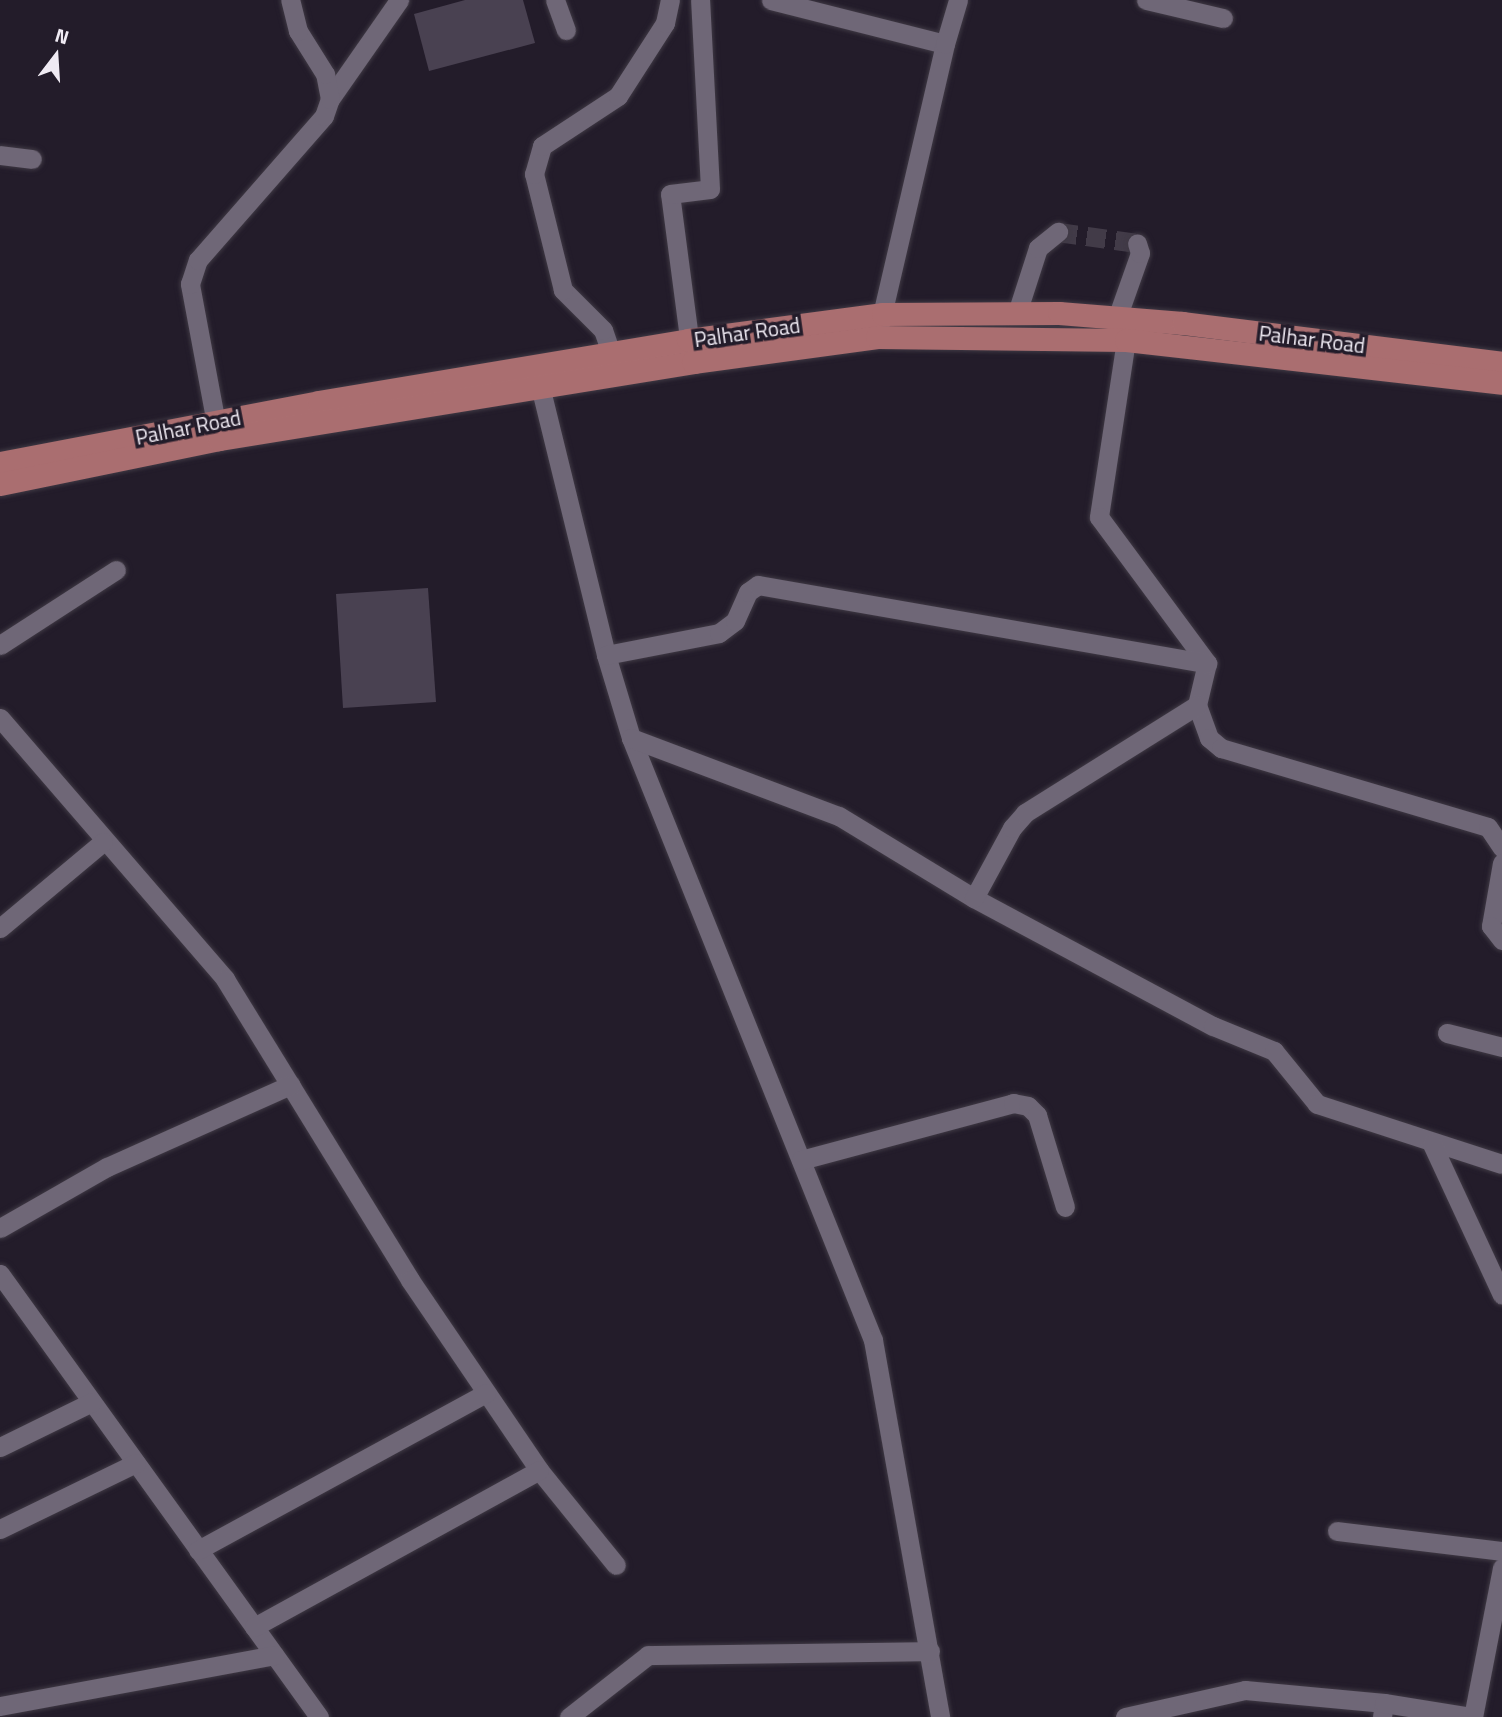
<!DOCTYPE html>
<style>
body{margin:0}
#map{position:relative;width:1502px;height:1717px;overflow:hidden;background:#231c2a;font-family:"Titillium Web",sans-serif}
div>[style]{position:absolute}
.building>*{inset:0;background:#494151}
.minor-tunnel>*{height:19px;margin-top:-9.5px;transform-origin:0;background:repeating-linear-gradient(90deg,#423b48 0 19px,transparent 0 29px)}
.roads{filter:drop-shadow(0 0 2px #3f3944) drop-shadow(0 0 2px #3f3944)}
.minor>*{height:19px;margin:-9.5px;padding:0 9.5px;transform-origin:9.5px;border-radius:9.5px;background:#6f6777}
.major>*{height:23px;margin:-11.5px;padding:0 11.5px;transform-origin:11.5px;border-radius:11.5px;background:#aa6e70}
span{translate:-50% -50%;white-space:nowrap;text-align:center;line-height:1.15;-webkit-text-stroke:7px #231c2a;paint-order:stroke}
.street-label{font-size:21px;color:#efeaf3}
.north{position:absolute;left:21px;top:21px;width:70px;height:70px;-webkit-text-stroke:5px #231c2a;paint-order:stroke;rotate:17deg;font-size:19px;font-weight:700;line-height:28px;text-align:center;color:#efeaf3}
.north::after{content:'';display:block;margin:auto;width:24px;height:32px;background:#efeaf3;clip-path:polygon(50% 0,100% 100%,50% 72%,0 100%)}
</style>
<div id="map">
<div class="building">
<div style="clip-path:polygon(465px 0,523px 0,535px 43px,429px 71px,414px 14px)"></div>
<div style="clip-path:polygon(428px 588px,436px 702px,343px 708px,336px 594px)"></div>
</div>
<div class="minor-tunnel">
<div style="left:1058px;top:232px;width:80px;rotate:7.9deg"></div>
</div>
<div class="roads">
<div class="minor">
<div style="left:555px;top:0;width:32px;rotate:70deg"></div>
<div style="left:771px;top:0;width:179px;rotate:14.2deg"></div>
<div style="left:945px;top:44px;width:292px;rotate:103.1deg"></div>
<div style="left:1146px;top:0;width:79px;rotate:13.2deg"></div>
<div style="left:945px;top:44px;width:46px;rotate:-73.5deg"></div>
<div style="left:330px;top:99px;width:121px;rotate:-55.1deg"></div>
<div style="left:0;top:155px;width:32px;rotate:7deg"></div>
<div style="left:1017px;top:313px;width:68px;rotate:-72.1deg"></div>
<div style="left:1038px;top:248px;width:26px;rotate:-39deg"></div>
<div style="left:1117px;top:318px;width:69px;rotate:-70.5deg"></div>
<div style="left:1140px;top:253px;width:10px;rotate:-107deg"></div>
<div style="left:1126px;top:340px;width:179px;rotate:98.7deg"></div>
<div style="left:1099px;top:517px;width:182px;rotate:53.5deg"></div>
<div style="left:1207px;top:663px;width:43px;rotate:103.4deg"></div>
<div style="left:1197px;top:705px;width:35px;rotate:70deg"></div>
<div style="left:1209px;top:738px;width:16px;rotate:40deg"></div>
<div style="left:1221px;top:748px;width:278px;rotate:16.5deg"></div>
<div style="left:1488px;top:827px;width:25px;rotate:56deg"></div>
<div style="left:611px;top:353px;width:24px;rotate:-109deg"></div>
<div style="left:603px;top:330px;width:57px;rotate:-135deg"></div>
<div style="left:563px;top:290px;width:120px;rotate:-104deg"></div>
<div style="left:534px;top:174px;width:29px;rotate:-74deg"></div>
<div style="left:542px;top:146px;width:91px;rotate:-33.3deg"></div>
<div style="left:618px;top:96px;width:87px;rotate:-57.2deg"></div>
<div style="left:665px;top:23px;width:24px;rotate:-78deg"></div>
<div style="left:691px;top:353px;width:160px;rotate:-97.5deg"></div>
<div style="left:670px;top:194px;width:40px;rotate:-7.1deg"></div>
<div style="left:710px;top:189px;width:189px;rotate:-93deg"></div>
<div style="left:541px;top:390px;width:273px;rotate:76.2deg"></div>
<div style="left:606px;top:655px;width:87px;rotate:73.2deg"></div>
<div style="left:631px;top:738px;width:649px;rotate:68.1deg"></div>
<div style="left:873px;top:1340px;width:383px;rotate:79.9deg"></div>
<div style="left:218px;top:434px;width:153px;rotate:-100.6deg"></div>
<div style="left:190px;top:284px;width:25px;rotate:-72deg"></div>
<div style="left:198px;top:260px;width:191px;rotate:-48.8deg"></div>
<div style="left:324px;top:116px;width:18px;rotate:-71deg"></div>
<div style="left:330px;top:99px;width:25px;rotate:-101deg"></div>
<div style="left:325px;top:74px;width:51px;rotate:-122.1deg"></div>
<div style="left:298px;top:31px;width:32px;rotate:-104deg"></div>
<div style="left:0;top:645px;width:138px;rotate:-32.9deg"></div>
<div style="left:606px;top:655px;width:115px;rotate:-11deg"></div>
<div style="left:719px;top:633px;width:20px;rotate:-37deg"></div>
<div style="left:735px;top:621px;width:32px;rotate:-66deg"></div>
<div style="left:748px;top:592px;width:12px;rotate:-35deg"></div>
<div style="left:758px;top:585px;width:456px;rotate:9.9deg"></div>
<div style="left:0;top:718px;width:345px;rotate:49.2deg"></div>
<div style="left:225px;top:979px;width:353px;rotate:58.4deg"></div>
<div style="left:410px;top:1280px;width:230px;rotate:55.8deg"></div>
<div style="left:539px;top:1470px;width:122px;rotate:51deg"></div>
<div style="left:631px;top:738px;width:222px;rotate:20.6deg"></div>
<div style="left:839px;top:816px;width:158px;rotate:31.3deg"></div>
<div style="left:974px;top:898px;width:271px;rotate:28.2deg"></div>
<div style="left:1213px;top:1026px;width:66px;rotate:22.3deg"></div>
<div style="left:1274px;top:1051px;width:68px;rotate:50.9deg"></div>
<div style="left:1317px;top:1104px;width:194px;rotate:18deg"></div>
<div style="left:1502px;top:863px;width:64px;rotate:99.9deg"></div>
<div style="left:1491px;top:926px;width:18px;rotate:52deg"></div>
<div style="left:974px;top:898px;width:80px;rotate:-61.5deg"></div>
<div style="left:1012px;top:828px;width:20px;rotate:-49deg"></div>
<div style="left:1025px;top:813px;width:203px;rotate:-32.1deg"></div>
<div style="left:0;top:928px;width:134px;rotate:-39.9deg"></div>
<div style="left:1447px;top:1033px;width:57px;rotate:14.3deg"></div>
<div style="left:1432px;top:1144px;width:166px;rotate:65.1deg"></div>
<div style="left:801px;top:1160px;width:220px;rotate:-15deg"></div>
<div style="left:1013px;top:1103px;width:15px;rotate:11deg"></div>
<div style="left:1028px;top:1106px;width:13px;rotate:45deg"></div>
<div style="left:1037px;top:1115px;width:96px;rotate:73.1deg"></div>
<div style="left:0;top:1228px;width:123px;rotate:-29.7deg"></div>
<div style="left:107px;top:1167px;width:201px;rotate:-24.1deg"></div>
<div style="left:0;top:1274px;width:546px;rotate:54.24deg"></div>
<div style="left:0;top:1447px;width:102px;rotate:-26.1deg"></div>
<div style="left:0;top:1529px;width:151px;rotate:-25.9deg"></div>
<div style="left:1337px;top:1531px;width:166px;rotate:6.9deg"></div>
<div style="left:198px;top:1550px;width:328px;rotate:-28.6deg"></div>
<div style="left:254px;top:1627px;width:325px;rotate:-28.8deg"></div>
<div style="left:0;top:1706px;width:279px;rotate:-10.5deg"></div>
<div style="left:569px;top:1717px;width:100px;rotate:-38.1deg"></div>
<div style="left:648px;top:1655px;width:282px;rotate:-0.8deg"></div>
<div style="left:1125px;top:1717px;width:123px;rotate:-12.7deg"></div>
<div style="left:1245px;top:1690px;width:140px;rotate:5.3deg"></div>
<div style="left:1382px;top:1717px;width:14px;rotate:-82deg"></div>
<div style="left:1384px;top:1703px;width:88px;rotate:9.1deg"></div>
<div style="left:1473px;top:1717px;width:152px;rotate:-79deg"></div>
</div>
<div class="major">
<div style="left:0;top:463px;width:325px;rotate:-10.8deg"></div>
<div style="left:319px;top:402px;width:374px;rotate:-9.5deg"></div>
<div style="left:688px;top:340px;width:197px;rotate:-7.6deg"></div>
<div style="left:883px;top:314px;width:176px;rotate:-0.3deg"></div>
<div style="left:1059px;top:313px;width:124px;rotate:4.6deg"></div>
<div style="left:1183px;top:323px;width:321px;rotate:7.1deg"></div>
<div style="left:0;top:484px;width:224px;rotate:-11.6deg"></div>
<div style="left:219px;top:439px;width:480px;rotate:-9.2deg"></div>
<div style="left:693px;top:362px;width:186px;rotate:-7.7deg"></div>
<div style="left:877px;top:337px;width:249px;rotate:0.7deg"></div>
<div style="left:1126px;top:340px;width:378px;rotate:6.5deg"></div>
</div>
</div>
<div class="street-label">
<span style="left:747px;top:332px;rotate:-8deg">Palhar Road</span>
<span style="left:1312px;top:339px;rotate:7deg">Palhar Road</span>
<span style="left:188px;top:427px;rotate:-11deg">Palhar Road</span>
</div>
<div class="north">N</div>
</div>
